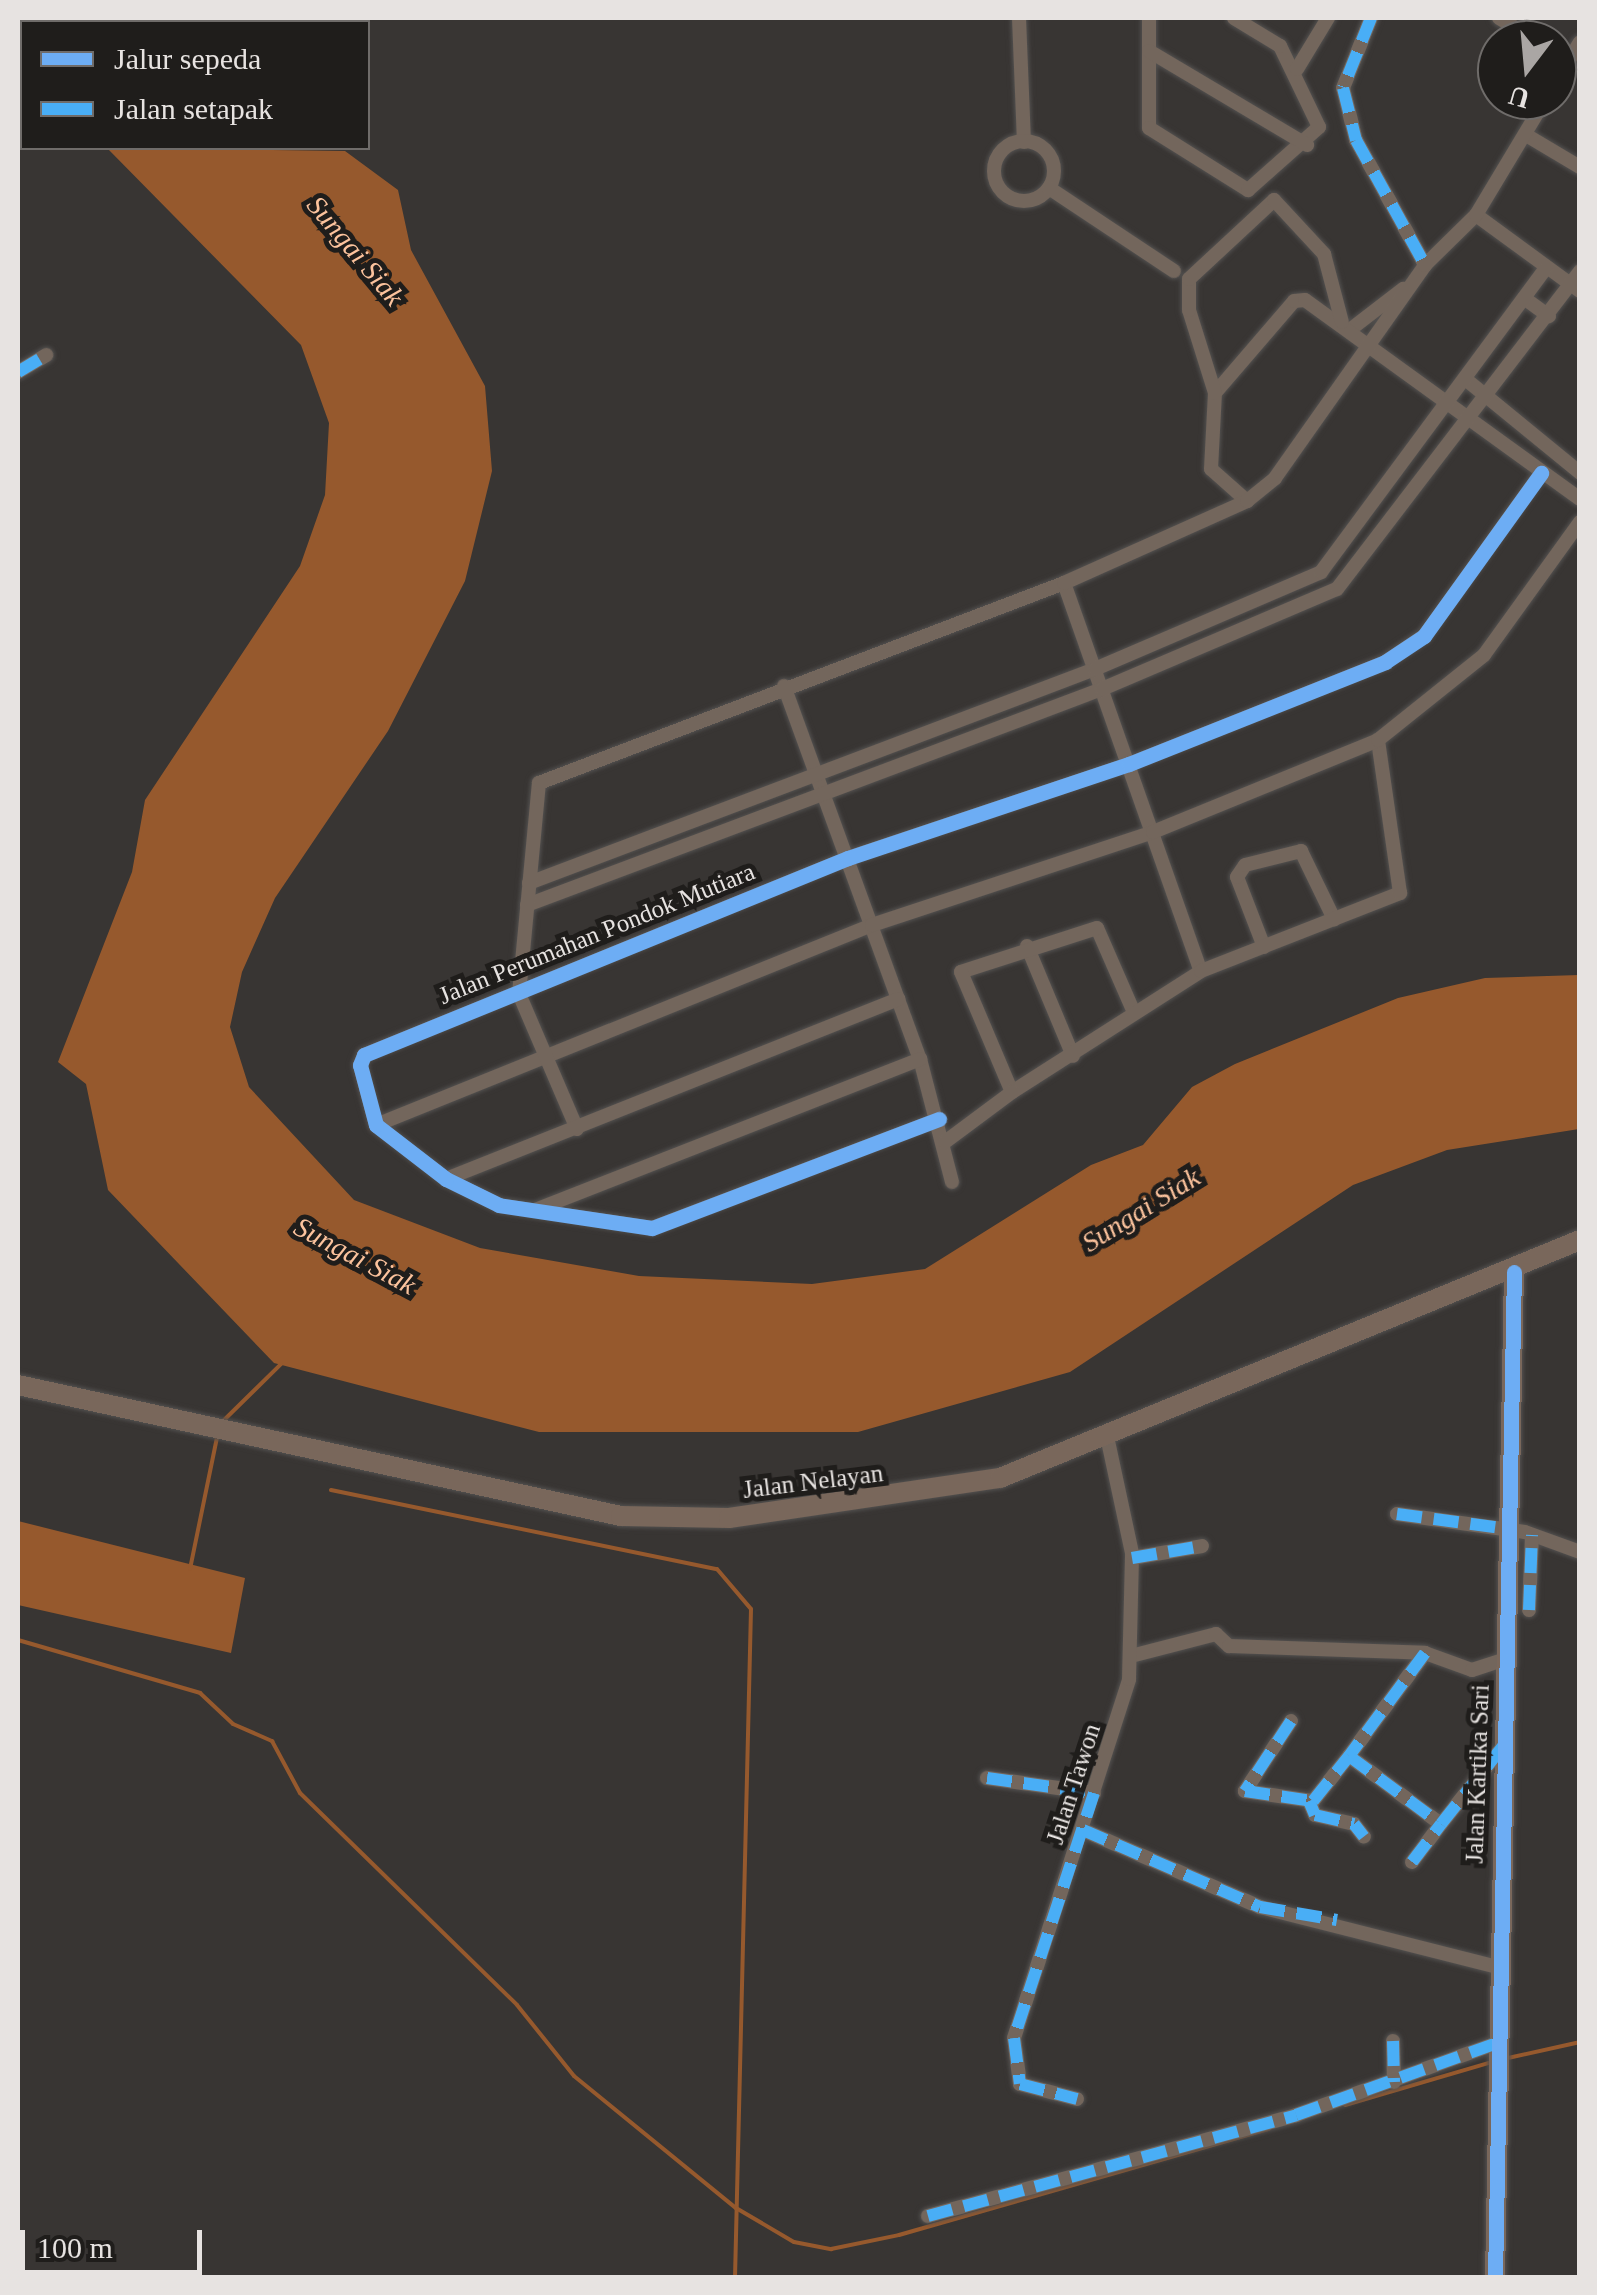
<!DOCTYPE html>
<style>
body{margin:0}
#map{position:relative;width:1597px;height:2295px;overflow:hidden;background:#383533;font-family:Georgia,serif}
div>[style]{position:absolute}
.water>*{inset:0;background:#96592d}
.stream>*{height:4px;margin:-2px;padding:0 2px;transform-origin:2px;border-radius:2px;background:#96592d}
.roads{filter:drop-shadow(0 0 2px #535150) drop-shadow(0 0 2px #535150)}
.street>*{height:14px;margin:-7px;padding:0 7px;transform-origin:7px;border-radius:7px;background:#73665c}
.street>.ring{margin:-7px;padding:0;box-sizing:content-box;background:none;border:14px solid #73665c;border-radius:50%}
.secondary>*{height:20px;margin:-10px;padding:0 10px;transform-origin:10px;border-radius:10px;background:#79675b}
.quiet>*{height:12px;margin-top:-6px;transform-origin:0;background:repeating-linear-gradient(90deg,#49aef6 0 25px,transparent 0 37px)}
.cycleway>*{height:15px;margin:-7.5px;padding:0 7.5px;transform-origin:7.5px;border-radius:7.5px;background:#6dadf4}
span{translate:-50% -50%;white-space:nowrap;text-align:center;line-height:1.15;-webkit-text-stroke:10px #1f1d1b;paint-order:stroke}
.street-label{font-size:25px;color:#e7e3e1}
.water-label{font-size:28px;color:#fcc39d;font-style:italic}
.frame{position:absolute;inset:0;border:20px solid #e7e3e1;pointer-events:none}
.legend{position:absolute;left:20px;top:20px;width:350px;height:130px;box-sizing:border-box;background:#1f1d1b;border:2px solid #6f6c6a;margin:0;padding:12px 18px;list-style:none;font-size:30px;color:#e7e3e1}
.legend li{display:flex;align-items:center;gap:20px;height:50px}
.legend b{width:50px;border:2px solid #6f6c6a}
.north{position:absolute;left:1477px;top:20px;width:100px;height:100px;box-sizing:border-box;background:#1f1d1b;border:2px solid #6f6c6a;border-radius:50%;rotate:196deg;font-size:28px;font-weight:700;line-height:40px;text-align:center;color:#e7e3e1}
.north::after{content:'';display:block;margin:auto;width:35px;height:45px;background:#aaa6a4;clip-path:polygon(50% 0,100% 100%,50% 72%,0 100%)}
.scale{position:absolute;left:20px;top:2230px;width:182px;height:45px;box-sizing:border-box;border:5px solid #e7e3e1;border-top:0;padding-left:12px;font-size:30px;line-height:35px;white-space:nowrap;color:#e7e3e1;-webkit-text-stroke:8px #1f1d1b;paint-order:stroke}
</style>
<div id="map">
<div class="water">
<div style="clip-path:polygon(18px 18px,220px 18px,224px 22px,22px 22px,22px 65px)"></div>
<div style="clip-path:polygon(107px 148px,345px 151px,398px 190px,411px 250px,485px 386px,492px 471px,465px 581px,388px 731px,275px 898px,242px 972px,230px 1027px,249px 1087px,354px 1200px,480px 1248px,639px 1276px,812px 1284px,925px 1269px,1091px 1165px,1143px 1145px,1192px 1087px,1235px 1064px,1398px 998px,1485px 978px,1579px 975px,1579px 1129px,1447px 1150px,1353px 1185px,1070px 1372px,858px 1432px,539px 1432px,274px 1363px,108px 1190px,86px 1084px,58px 1062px,132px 872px,145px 800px,300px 566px,325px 495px,329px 423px,301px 345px)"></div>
<div style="clip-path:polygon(18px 1521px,245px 1578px,231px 1653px,18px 1605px)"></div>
</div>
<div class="stream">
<div style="left:221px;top:1423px;width:84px;rotate:-44.5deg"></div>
<div style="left:331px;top:1490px;width:394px;rotate:11.6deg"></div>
<div style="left:717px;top:1569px;width:52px;rotate:49.6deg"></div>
<div style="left:751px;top:1609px;width:669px;rotate:91.37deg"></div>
<div style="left:190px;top:1569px;width:135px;rotate:-78.4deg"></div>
<div style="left:18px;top:1640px;width:190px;rotate:16.2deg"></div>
<div style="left:200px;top:1693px;width:45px;rotate:43.2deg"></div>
<div style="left:233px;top:1724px;width:43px;rotate:23.6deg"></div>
<div style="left:272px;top:1741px;width:59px;rotate:61.7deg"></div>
<div style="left:300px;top:1793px;width:303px;rotate:44.3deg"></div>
<div style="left:517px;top:2005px;width:91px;rotate:51.2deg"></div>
<div style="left:574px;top:2076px;width:209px;rotate:39.2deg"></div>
<div style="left:736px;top:2208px;width:67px;rotate:30.4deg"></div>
<div style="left:794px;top:2242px;width:38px;rotate:11deg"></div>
<div style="left:831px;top:2249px;width:69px;rotate:-11.6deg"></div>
<div style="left:899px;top:2235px;width:385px;rotate:-16deg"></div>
<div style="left:1508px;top:2058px;width:74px;rotate:-12.5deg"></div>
<div style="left:1345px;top:2105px;width:150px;rotate:-16.3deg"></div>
</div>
<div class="roads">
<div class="street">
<div style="left:1019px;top:18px;width:124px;rotate:87.7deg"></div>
<div style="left:1149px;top:18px;width:110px;rotate:90deg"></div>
<div style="left:1149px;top:128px;width:117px;rotate:32.1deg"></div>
<div style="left:1248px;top:190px;width:95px;rotate:-41.6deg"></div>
<div style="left:1319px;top:127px;width:90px;rotate:-115.7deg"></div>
<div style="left:1280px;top:46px;width:54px;rotate:-148.7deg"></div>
<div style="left:1371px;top:18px;width:75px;rotate:111.8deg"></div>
<div style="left:1343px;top:88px;width:54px;rotate:76deg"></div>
<div style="left:1356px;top:140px;width:143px;rotate:61.1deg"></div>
<div style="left:1499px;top:18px;width:43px;rotate:30.7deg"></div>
<div style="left:1149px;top:51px;width:184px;rotate:30.7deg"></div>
<div style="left:1297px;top:69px;width:60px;rotate:-58.7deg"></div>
<div style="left:1557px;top:80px;width:44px;rotate:-58.8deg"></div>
<div style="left:1526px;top:135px;width:63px;rotate:30.7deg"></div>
<div class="ring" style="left:994px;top:141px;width:46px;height:46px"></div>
<div style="left:1049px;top:188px;width:150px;rotate:33.6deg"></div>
<div style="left:1476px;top:215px;width:129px;rotate:36.2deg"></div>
<div style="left:1524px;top:298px;width:31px;rotate:36deg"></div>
<div style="left:1351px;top:329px;width:66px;rotate:-37.6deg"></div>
<div style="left:18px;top:372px;width:33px;rotate:-31deg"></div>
<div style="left:1469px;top:382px;width:144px;rotate:39.3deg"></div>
<div style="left:1215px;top:393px;width:121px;rotate:-49.3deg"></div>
<div style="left:1294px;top:301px;width:11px;rotate:-5deg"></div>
<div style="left:1305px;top:300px;width:339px;rotate:35.9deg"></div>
<div style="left:1247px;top:501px;width:48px;rotate:-138.4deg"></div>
<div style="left:1211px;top:469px;width:76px;rotate:-87deg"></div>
<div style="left:1215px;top:393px;width:87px;rotate:-107.4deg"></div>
<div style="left:1189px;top:310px;width:31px;rotate:-90deg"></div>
<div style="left:1189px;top:279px;width:116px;rotate:-42.9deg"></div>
<div style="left:1274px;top:200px;width:74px;rotate:47.2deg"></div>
<div style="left:1324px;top:254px;width:70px;rotate:75.2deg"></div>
<div style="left:1064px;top:583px;width:411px;rotate:70.6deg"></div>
<div style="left:784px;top:686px;width:397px;rotate:70deg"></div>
<div style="left:920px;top:1059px;width:127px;rotate:75.4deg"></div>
<div style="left:529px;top:883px;width:605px;rotate:-20.71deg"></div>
<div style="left:1095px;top:669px;width:246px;rotate:-23.2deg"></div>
<div style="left:1321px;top:572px;width:378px;rotate:-53.5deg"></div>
<div style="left:527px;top:905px;width:614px;rotate:-20.59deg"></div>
<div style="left:1102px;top:689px;width:255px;rotate:-23.1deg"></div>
<div style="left:1337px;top:589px;width:400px;rotate:-52.6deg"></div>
<div style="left:1027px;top:946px;width:119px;rotate:67.3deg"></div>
<div style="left:1264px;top:947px;width:75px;rotate:-111.1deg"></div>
<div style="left:1237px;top:877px;width:14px;rotate:-56deg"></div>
<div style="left:1245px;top:865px;width:58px;rotate:-14deg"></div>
<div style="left:1301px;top:851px;width:76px;rotate:64.1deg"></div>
<div style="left:1132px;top:1008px;width:87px;rotate:-113.6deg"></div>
<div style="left:1097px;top:928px;width:143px;rotate:162.1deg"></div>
<div style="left:961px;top:972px;width:130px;rotate:67deg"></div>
<div style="left:1012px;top:1092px;width:224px;rotate:-32.6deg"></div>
<div style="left:1201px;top:971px;width:214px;rotate:-21.4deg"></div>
<div style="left:1400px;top:893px;width:155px;rotate:-98.2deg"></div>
<div style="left:939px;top:1119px;width:307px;rotate:159.2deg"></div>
<div style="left:652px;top:1228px;width:155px;rotate:-171.5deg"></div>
<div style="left:499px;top:1205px;width:59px;rotate:-153.9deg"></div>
<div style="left:446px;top:1179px;width:88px;rotate:-142.4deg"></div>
<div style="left:376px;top:1125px;width:62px;rotate:-104.9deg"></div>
<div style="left:360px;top:1065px;width:11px;rotate:-68deg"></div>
<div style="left:364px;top:1055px;width:523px;rotate:-22.15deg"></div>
<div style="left:848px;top:858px;width:296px;rotate:-18.5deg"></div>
<div style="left:1129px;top:764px;width:276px;rotate:-21.7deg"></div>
<div style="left:1385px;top:662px;width:47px;rotate:-33.7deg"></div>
<div style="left:1424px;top:636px;width:201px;rotate:-54.3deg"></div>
<div style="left:376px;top:1125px;width:535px;rotate:-21.96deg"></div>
<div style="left:872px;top:925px;width:296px;rotate:-18.3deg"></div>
<div style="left:1153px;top:832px;width:243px;rotate:-22.2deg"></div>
<div style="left:1378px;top:740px;width:136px;rotate:-38.7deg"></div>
<div style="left:1484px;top:655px;width:164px;rotate:-54.2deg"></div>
<div style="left:577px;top:1129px;width:147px;rotate:-113.2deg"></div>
<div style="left:519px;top:994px;width:212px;rotate:-84.6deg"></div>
<div style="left:539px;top:783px;width:562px;rotate:-20.85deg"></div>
<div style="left:1064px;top:583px;width:201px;rotate:-24.1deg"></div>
<div style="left:1247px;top:501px;width:36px;rotate:-39deg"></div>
<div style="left:1275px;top:478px;width:261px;rotate:-54.8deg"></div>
<div style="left:1425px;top:265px;width:71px;rotate:-44.4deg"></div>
<div style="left:1476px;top:215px;width:134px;rotate:-59deg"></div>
<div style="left:945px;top:1142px;width:84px;rotate:-36.7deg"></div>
<div style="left:446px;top:1179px;width:487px;rotate:-21.7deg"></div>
<div style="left:535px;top:1210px;width:414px;rotate:-21.4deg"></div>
<div style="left:1397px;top:1514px;width:129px;rotate:8deg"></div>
<div style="left:1525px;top:1532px;width:59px;rotate:20deg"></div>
<div style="left:1132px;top:1558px;width:71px;rotate:-9.7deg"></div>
<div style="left:1529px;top:1610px;width:75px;rotate:-87.7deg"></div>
<div style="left:1425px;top:1653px;width:128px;rotate:126.4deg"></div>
<div style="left:1349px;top:1756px;width:114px;rotate:36.5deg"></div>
<div style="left:1441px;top:1824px;width:101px;rotate:-51.4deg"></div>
<div style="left:1131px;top:1656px;width:88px;rotate:-14.5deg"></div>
<div style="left:1216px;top:1634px;width:18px;rotate:43deg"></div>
<div style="left:1229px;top:1646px;width:196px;rotate:2deg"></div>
<div style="left:1425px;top:1653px;width:50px;rotate:19.9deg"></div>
<div style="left:1472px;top:1670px;width:36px;rotate:-18deg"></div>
<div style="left:1291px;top:1721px;width:84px;rotate:123.3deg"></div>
<div style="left:1245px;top:1791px;width:69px;rotate:8.4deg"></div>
<div style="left:1313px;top:1801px;width:58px;rotate:-51.3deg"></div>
<div style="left:987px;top:1778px;width:108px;rotate:8deg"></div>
<div style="left:1309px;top:1801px;width:15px;rotate:67deg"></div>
<div style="left:1315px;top:1815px;width:40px;rotate:13deg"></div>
<div style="left:1354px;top:1824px;width:16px;rotate:52deg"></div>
<div style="left:1083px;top:1830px;width:193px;rotate:23.5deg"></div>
<div style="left:1260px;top:1907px;width:244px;rotate:14.2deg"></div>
<div style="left:1412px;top:1862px;width:48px;rotate:-52.7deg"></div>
<div style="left:1393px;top:2041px;width:41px;rotate:88.6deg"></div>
<div style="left:1077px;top:2099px;width:59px;rotate:-165.3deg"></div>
<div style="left:1020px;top:2084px;width:46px;rotate:-97.4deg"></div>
<div style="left:1014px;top:2038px;width:377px;rotate:-72.2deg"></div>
<div style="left:1129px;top:1679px;width:126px;rotate:-88.6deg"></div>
<div style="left:1132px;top:1553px;width:124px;rotate:-102.1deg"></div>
<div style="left:928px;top:2216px;width:382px;rotate:-15.3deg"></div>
<div style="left:1296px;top:2115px;width:214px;rotate:-19.7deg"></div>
</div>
<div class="secondary">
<div style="left:18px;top:1385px;width:617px;rotate:12.26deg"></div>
<div style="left:621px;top:1516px;width:108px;rotate:1.1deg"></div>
<div style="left:729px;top:1518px;width:274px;rotate:-8.4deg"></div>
<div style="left:1000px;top:1478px;width:627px;rotate:-22.31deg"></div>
<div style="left:1495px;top:2278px;width:1006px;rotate:-88.92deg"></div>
</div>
</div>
<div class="quiet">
<div style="left:1371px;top:18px;width:75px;rotate:111.8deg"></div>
<div style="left:1343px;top:88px;width:54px;rotate:76deg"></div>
<div style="left:1356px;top:140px;width:143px;rotate:61.1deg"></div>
<div style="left:18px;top:372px;width:33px;rotate:-31deg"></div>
<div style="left:1397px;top:1514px;width:113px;rotate:7.6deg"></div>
<div style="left:1132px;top:1558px;width:71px;rotate:-9.7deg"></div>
<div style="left:1529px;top:1610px;width:75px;rotate:-87.7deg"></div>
<div style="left:1425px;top:1653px;width:128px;rotate:126.4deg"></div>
<div style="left:1349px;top:1756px;width:114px;rotate:36.5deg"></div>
<div style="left:1441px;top:1824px;width:101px;rotate:-51.4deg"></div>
<div style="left:1291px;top:1721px;width:84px;rotate:123.3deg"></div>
<div style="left:1245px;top:1791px;width:69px;rotate:8.4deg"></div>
<div style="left:1313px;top:1801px;width:58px;rotate:-51.3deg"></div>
<div style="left:987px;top:1778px;width:108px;rotate:8deg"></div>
<div style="left:1094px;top:1793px;width:258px;rotate:108.1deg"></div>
<div style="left:1014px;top:2038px;width:46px;rotate:82.6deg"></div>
<div style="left:1020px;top:2084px;width:59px;rotate:14.7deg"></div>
<div style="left:1309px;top:1801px;width:15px;rotate:67deg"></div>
<div style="left:1315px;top:1815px;width:40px;rotate:13deg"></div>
<div style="left:1354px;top:1824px;width:16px;rotate:52deg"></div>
<div style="left:1083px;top:1830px;width:193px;rotate:23.5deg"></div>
<div style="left:1260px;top:1907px;width:78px;rotate:9.6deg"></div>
<div style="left:1412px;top:1862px;width:48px;rotate:-52.7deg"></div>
<div style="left:1393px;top:2041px;width:41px;rotate:88.6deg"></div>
<div style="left:928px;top:2216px;width:382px;rotate:-15.3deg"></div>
<div style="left:1296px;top:2115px;width:214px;rotate:-19.7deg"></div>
</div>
<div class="cycleway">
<div style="left:939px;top:1119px;width:307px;rotate:159.2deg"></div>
<div style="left:652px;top:1228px;width:155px;rotate:-171.5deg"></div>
<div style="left:499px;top:1205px;width:59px;rotate:-153.9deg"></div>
<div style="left:446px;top:1179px;width:88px;rotate:-142.4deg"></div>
<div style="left:376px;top:1125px;width:62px;rotate:-104.9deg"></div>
<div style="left:360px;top:1065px;width:11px;rotate:-68deg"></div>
<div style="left:364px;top:1055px;width:523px;rotate:-22.15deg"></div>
<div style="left:848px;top:858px;width:296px;rotate:-18.5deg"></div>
<div style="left:1129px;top:764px;width:276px;rotate:-21.7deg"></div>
<div style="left:1385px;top:662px;width:47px;rotate:-33.7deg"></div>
<div style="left:1424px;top:636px;width:201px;rotate:-54.3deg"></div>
<div style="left:1495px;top:2278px;width:1006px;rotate:-88.92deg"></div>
</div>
<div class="street-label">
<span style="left:597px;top:934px;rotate:-22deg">Jalan Perumahan Pondok Mutiara</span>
<span style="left:813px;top:1482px;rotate:-7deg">Jalan Nelayan</span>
<span style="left:1478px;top:1774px;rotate:-88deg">Jalan Kartika Sari</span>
<span style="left:1074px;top:1784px;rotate:-72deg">Jalan Tawon</span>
</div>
<div class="water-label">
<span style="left:355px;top:251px;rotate:50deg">Sungai Siak</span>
<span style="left:1141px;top:1210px;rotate:-32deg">Sungai Siak</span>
<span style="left:355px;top:1256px;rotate:28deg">Sungai Siak</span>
</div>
<div class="frame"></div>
<ul class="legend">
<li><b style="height:12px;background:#6dadf4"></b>Jalur sepeda</li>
<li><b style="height:12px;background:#49aef6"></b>Jalan setapak</li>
</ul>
<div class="north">U</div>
<div class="scale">100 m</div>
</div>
